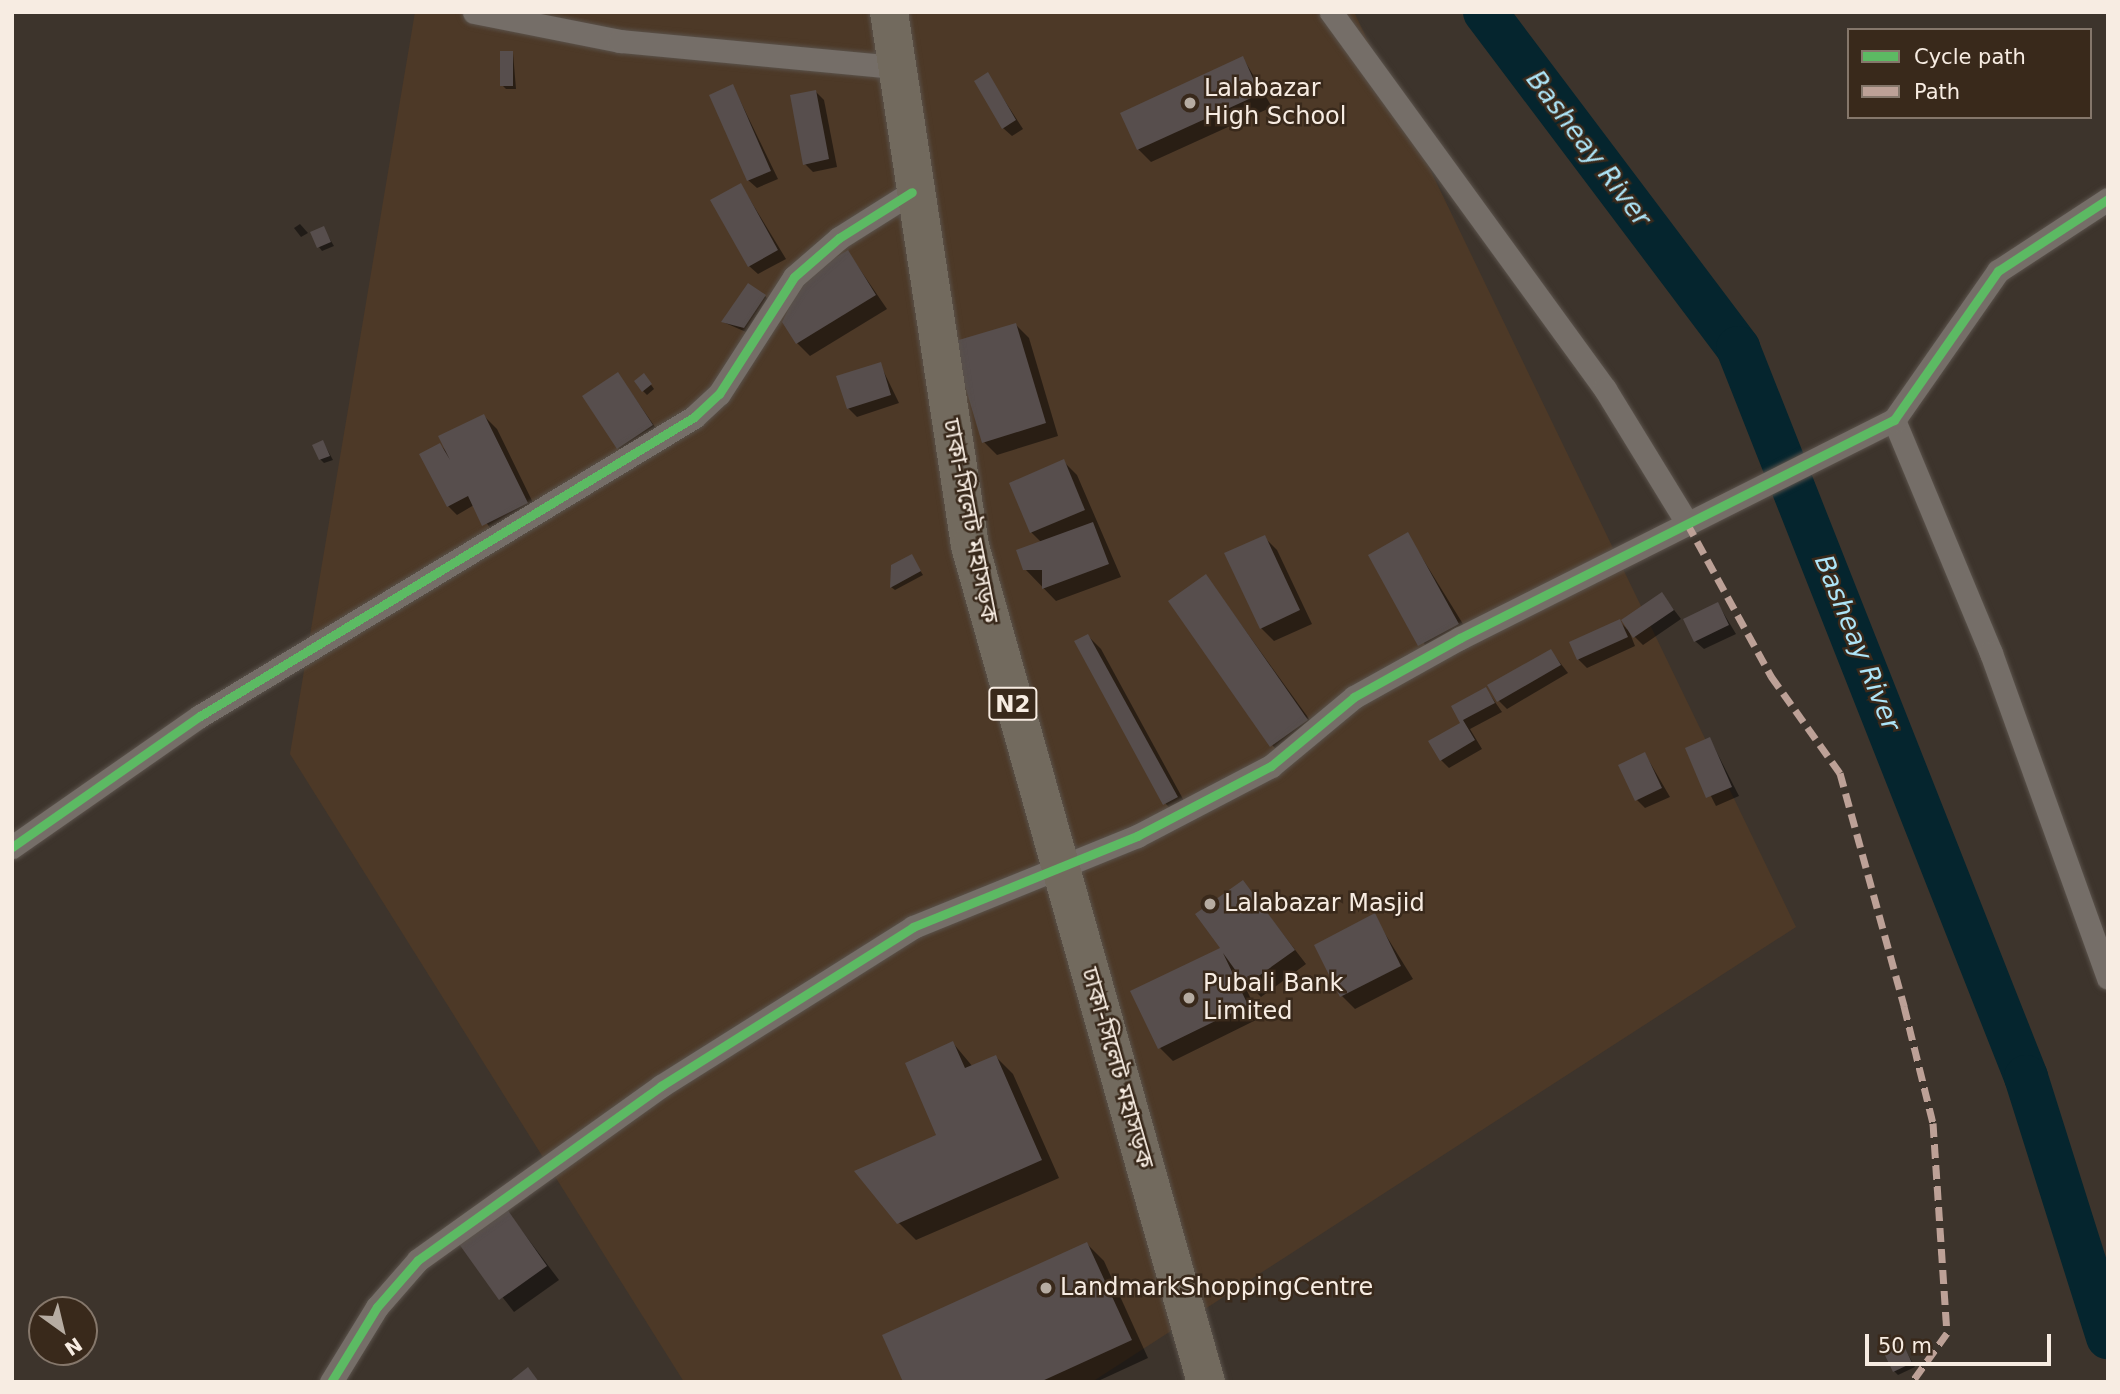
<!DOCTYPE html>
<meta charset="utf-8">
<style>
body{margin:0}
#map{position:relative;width:2120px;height:1394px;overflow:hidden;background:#3d342c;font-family:"DejaVu Sans","Noto Sans Bengali",sans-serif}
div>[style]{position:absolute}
.built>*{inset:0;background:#4d3927}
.shadow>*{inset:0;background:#0007}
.river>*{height:44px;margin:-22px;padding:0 22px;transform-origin:22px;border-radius:22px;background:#05252e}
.building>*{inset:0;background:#574e4d}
.roads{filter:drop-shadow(0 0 2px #5a524b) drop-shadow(0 0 2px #5a524b)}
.street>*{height:23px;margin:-11.5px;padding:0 11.5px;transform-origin:11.5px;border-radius:11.5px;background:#756e68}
.highway>*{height:38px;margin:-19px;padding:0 19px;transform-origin:19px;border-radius:19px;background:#726a5e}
.quiet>*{height:7px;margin-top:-3.5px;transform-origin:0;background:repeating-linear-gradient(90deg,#bda197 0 14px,transparent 0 21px)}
.cycleway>*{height:9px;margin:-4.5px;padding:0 4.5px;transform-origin:4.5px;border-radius:4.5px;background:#5cba63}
.dots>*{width:19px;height:19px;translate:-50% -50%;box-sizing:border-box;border:4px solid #39291b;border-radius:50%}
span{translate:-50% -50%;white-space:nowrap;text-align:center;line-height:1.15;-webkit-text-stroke:5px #39291b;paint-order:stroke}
.shield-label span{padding:2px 5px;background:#39291b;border:2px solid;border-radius:5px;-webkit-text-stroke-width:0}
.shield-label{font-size:23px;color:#f7ece2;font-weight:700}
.poi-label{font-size:24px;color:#f7ece2}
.left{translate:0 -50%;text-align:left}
.street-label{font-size:24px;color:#f7ece2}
.water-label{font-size:26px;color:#ade4f7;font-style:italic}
.frame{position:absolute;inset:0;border:14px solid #f7ece2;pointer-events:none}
.legend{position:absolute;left:1847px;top:28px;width:245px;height:91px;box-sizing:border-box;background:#39291b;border:2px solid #85776b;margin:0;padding:9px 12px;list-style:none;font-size:21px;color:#f7ece2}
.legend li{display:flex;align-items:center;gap:14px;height:35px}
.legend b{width:35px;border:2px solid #85776b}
.north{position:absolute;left:28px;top:1296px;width:70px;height:70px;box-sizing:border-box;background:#39291b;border:2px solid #85776b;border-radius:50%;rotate:146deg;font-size:19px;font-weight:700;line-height:28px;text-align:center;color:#f7ece2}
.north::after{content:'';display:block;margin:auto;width:24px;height:32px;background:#b6aca2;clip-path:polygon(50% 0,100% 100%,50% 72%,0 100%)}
.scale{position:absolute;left:1865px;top:1334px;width:186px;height:32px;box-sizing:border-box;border:4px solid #f7ece2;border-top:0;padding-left:9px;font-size:21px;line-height:24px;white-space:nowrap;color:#f7ece2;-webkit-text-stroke:5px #39291b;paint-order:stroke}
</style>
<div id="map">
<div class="built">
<div style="clip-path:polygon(415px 12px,1354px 12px,1796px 927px,1092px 1382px,684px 1382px,290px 754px)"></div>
</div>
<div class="shadow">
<div style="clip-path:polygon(513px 53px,516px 89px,506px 89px,502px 85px)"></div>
<div style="clip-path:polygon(1243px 58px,1272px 107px,1151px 162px,1138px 149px)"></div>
<div style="clip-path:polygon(988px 75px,1023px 129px,1012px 136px,1003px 128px)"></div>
<div style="clip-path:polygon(733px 86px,778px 179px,757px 188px,748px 180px)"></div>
<div style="clip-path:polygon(816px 92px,824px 100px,837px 167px,813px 172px,805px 164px)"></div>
<div style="clip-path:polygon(741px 185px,786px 259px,758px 274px,749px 266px)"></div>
<div style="clip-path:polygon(300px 224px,308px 233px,301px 237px,294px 228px)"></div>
<div style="clip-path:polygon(323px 228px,334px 246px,322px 251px,319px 247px)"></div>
<div style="clip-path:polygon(848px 252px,887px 309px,810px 356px,797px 343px)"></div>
<div style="clip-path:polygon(765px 296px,773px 305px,753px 335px,723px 322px)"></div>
<div style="clip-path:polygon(1016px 325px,1029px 338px,1058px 436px,997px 455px,984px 442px)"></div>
<div style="clip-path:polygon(880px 364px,899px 403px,857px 417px,848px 408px)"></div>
<div style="clip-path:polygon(618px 374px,660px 434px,627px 456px,618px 448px)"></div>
<div style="clip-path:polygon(647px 379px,654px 389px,647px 395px,643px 391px)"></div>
<div style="clip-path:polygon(484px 416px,497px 429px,540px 517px,497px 538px,474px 505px,457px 515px,448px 506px,440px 445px,448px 453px)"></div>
<div style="clip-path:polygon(323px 442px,333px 460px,324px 463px,320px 459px)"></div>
<div style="clip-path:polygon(1064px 462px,1077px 475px,1121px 577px,1056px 601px,1025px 569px,1042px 543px,1031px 532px)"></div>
<div style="clip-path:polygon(1408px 535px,1471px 637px,1433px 658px,1370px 555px)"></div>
<div style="clip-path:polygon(1264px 537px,1277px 550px,1312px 624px,1274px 641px,1261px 628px)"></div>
<div style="clip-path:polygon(911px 556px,923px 575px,895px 590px,891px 587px)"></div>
<div style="clip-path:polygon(1206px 576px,1320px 734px,1285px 758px,1272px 745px)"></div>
<div style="clip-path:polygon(1662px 594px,1681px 619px,1643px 645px,1629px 631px,1635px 646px,1587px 668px,1578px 659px,1619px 621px,1627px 629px)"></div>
<div style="clip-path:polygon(1718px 604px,1736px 634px,1704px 649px,1695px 641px)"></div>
<div style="clip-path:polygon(1088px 636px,1101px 649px,1189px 810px,1178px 817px,1165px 803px)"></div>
<div style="clip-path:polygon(1551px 651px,1568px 673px,1507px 709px,1498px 700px)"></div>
<div style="clip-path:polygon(1486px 689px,1502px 712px,1470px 729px,1482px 749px,1449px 768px,1441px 760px,1462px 723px,1453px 706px)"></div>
<div style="clip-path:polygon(1710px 739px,1739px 796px,1716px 806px,1687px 749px)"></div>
<div style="clip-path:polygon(1645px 754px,1670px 797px,1645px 808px,1637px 800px)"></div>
<div style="clip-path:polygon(1243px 882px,1306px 964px,1261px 997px,1240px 976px,1260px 1018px,1173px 1061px,1160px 1048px,1222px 949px)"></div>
<div style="clip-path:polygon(1374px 916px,1413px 979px,1355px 1009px,1342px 996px)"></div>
<div style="clip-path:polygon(953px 1043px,973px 1067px,996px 1057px,1013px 1074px,1059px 1178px,916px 1240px,898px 1222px,939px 1136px)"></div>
<div style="clip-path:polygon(507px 1211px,559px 1280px,514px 1312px,461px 1244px)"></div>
<div style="clip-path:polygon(1087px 1244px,1104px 1261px,1148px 1358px,1096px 1382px,905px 1382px)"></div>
<div style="clip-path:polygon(1900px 1340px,1915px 1367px,1898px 1375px,1894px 1371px)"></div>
</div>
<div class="river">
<div style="left:1485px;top:12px;width:421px;rotate:53deg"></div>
<div style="left:1738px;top:348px;width:784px;rotate:68.44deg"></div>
<div style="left:2026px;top:1077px;width:273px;rotate:72.5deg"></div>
</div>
<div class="building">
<div style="clip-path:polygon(500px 51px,513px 51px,513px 86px,500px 86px)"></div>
<div style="clip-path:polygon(1243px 56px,1260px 94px,1137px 150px,1120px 113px)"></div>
<div style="clip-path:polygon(988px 72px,1016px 120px,1002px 129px,974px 81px)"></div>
<div style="clip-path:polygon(733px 84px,771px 171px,747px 181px,709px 95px)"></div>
<div style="clip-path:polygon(816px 90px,829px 159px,803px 165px,790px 95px)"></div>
<div style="clip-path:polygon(741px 183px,778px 250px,748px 267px,710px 200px)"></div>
<div style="clip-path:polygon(324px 226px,331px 242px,317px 248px,310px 232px)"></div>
<div style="clip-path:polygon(848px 250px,876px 295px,796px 344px,782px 322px,805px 276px)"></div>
<div style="clip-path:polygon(748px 283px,766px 295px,744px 328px,721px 322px)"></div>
<div style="clip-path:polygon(1016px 323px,1046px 423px,982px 443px,952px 342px)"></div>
<div style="clip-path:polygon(881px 362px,891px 395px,847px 409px,836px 376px)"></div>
<div style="clip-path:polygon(618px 372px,653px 425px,617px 449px,582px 396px)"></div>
<div style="clip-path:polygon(644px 373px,652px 384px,642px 392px,634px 381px)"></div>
<div style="clip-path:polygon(484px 414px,528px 503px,482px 526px,468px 496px,447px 507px,419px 454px,440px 443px,450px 460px,438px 436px)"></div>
<div style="clip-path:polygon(323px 440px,330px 456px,319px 460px,312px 445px)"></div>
<div style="clip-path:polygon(1064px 459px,1085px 510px,1030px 533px,1009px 483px)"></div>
<div style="clip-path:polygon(1093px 522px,1109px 564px,1042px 589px,1042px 570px,1023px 570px,1016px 550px)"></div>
<div style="clip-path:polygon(1408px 532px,1459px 624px,1418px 646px,1368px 555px)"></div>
<div style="clip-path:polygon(1265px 535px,1300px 610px,1260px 629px,1224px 553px)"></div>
<div style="clip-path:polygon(912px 554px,921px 571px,890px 588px,891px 565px)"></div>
<div style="clip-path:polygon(1206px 574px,1308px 720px,1270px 747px,1168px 601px)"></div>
<div style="clip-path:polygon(1662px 592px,1674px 610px,1633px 638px,1621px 620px)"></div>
<div style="clip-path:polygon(1718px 602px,1729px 625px,1694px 642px,1683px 619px)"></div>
<div style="clip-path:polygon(1620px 619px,1628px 637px,1577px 660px,1569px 642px)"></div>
<div style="clip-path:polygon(1088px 634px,1178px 797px,1163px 805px,1074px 641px)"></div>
<div style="clip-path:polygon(1551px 649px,1561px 665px,1497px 702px,1487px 685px)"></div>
<div style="clip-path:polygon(1486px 687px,1495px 703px,1463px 720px,1475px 740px,1440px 761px,1428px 741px,1460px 723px,1451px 706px)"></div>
<div style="clip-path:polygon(1710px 737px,1732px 787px,1706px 798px,1685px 748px)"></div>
<div style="clip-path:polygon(1645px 752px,1662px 788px,1635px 801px,1618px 765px)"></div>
<div style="clip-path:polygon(1243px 880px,1295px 950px,1246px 985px,1223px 953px,1248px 1005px,1158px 1049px,1130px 991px,1220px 948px,1195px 914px)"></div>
<div style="clip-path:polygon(1375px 913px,1401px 966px,1340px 997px,1314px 945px)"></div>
<div style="clip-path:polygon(953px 1041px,965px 1068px,996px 1055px,1042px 1160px,897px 1224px,854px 1171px,936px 1135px,905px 1063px)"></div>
<div style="clip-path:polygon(507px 1209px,547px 1266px,499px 1300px,459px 1244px)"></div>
<div style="clip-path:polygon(1087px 1242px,1132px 1340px,1040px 1382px,903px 1382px,882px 1335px)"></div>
<div style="clip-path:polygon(1900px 1337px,1912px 1363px,1893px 1372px,1881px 1347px)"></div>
<div style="clip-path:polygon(528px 1367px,539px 1382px,509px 1382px)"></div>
</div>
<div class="roads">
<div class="street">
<div style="left:474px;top:12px;width:149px;rotate:11.2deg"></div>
<div style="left:620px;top:41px;width:275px;rotate:5.4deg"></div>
<div style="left:1331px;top:12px;width:466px;rotate:54deg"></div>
<div style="left:1605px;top:389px;width:157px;rotate:58.5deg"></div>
<div style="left:1894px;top:420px;width:252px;rotate:67.4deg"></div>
<div style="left:1991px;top:653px;width:345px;rotate:70.2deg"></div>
<div style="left:12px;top:847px;width:229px;rotate:-34.9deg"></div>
<div style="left:200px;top:716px;width:577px;rotate:-31.18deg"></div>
<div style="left:694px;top:417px;width:34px;rotate:-43deg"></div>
<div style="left:719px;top:394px;width:139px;rotate:-57.3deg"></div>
<div style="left:794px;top:277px;width:60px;rotate:-40.9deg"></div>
<div style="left:839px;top:238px;width:86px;rotate:-32.2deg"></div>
<div style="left:331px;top:1382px;width:88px;rotate:-58.5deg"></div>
<div style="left:377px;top:1307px;width:62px;rotate:-48.9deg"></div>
<div style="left:418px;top:1260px;width:299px;rotate:-35.6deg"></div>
<div style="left:661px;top:1086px;width:298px;rotate:-32.2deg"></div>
<div style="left:913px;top:927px;width:242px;rotate:-22.1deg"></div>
<div style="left:1137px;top:836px;width:151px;rotate:-27.6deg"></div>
<div style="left:1271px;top:766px;width:108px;rotate:-39.7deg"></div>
<div style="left:1354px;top:697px;width:121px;rotate:-29.1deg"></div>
<div style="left:1460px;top:638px;width:486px;rotate:-26.7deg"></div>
<div style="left:1894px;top:420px;width:182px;rotate:-55.1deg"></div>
<div style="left:1998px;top:271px;width:131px;rotate:-33.2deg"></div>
</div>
<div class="highway">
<div style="left:889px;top:12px;width:540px;rotate:81.37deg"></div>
<div style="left:970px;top:546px;width:869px;rotate:74.24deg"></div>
</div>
</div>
<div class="quiet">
<div style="left:1687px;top:523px;width:175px;rotate:61.2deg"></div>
<div style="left:1771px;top:676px;width:119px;rotate:54.6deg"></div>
<div style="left:1840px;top:773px;width:242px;rotate:74.6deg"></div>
<div style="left:1904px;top:1006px;width:121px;rotate:76.1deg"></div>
<div style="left:1933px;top:1123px;width:210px;rotate:86.2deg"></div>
<div style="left:1947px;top:1333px;width:60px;rotate:125.5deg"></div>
</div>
<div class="cycleway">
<div style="left:12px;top:847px;width:229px;rotate:-34.9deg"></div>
<div style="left:200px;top:716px;width:577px;rotate:-31.18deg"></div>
<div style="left:694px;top:417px;width:34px;rotate:-43deg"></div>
<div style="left:719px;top:394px;width:139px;rotate:-57.3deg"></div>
<div style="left:794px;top:277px;width:60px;rotate:-40.9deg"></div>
<div style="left:839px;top:238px;width:86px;rotate:-32.2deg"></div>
<div style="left:331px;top:1382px;width:88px;rotate:-58.5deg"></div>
<div style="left:377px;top:1307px;width:62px;rotate:-48.9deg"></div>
<div style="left:418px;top:1260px;width:299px;rotate:-35.6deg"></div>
<div style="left:661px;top:1086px;width:298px;rotate:-32.2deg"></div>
<div style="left:913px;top:927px;width:242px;rotate:-22.1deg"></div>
<div style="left:1137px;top:836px;width:151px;rotate:-27.6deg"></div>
<div style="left:1271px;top:766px;width:108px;rotate:-39.7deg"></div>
<div style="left:1354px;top:697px;width:121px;rotate:-29.1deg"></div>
<div style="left:1460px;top:638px;width:486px;rotate:-26.7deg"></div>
<div style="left:1894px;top:420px;width:182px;rotate:-55.1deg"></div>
<div style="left:1998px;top:271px;width:131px;rotate:-33.2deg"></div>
</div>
<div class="dots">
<div style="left:1190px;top:103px;background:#b6aca2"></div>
<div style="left:1210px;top:904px;background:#b6aca2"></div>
<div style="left:1189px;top:998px;background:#b6aca2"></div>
<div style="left:1046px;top:1288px;background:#b6aca2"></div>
</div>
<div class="shield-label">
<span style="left:1013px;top:704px">N2</span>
</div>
<div class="poi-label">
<span class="left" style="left:1204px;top:103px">Lalabazar<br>High School</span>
<span class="left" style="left:1224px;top:904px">Lalabazar Masjid</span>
<span class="left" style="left:1203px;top:998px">Pubali Bank<br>Limited</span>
<span class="left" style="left:1060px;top:1288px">LandmarkShoppingCentre</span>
</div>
<div class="street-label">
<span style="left:970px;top:521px;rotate:79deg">ঢাকা-সিলেট মহাসড়ক</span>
<span style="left:1117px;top:1068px;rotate:74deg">ঢাকা-সিলেট মহাসড়ক</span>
</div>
<div class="water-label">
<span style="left:1588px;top:149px;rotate:53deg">Basheay River</span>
<span style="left:1857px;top:643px;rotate:68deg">Basheay River</span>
</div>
<div class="frame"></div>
<ul class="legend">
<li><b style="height:9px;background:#5cba63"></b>Cycle path</li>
<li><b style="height:9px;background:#bda197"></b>Path</li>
</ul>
<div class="north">N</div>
<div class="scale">50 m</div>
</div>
